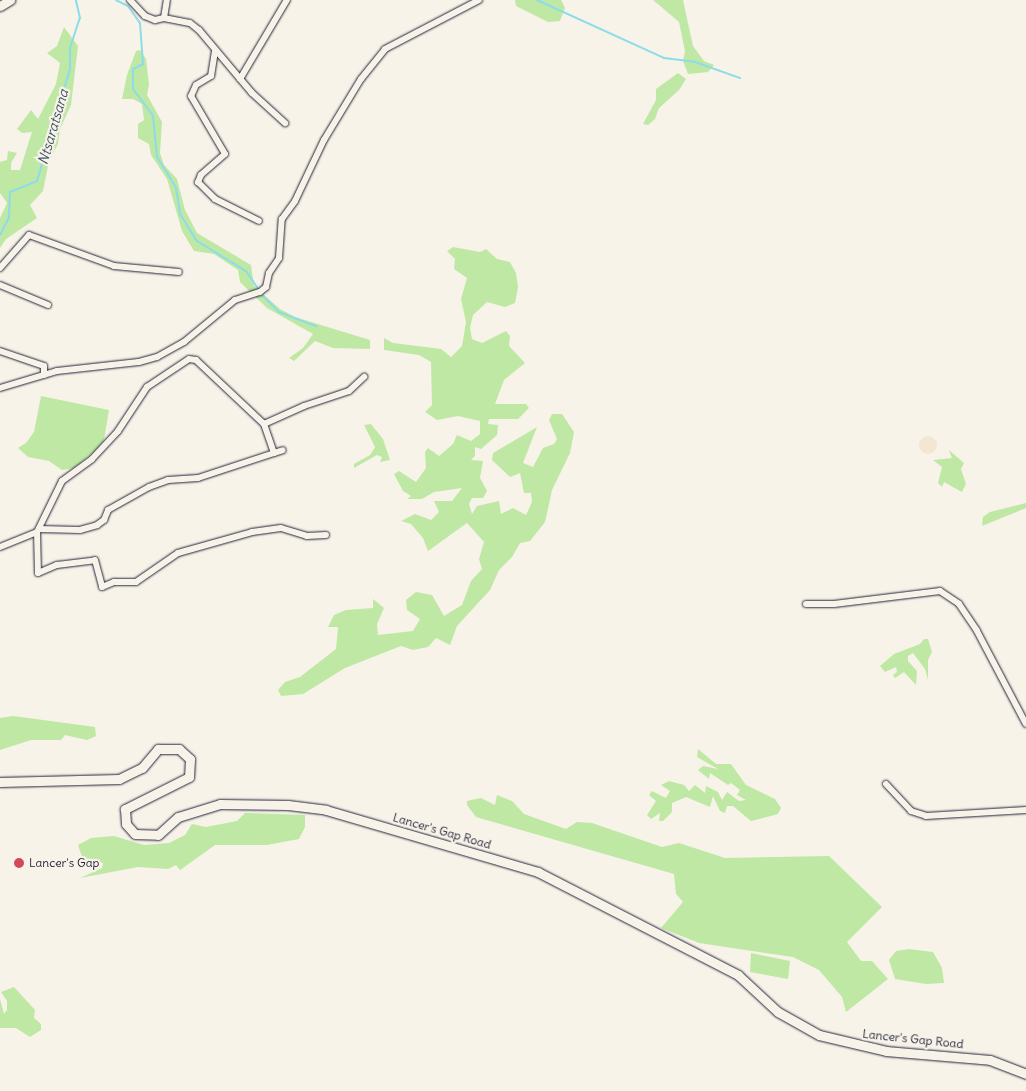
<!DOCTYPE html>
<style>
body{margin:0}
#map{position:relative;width:1026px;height:1091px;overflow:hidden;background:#f7f3e8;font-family:Delius,sans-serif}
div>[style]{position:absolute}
.built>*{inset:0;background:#f3e7d2}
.round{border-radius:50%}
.green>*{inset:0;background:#bee8a4}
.stream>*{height:2px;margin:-1px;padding:0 1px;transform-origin:1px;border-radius:1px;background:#8cdce9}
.roads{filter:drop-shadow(0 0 1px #22223b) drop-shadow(0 0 1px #22223b)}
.street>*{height:6px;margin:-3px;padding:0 3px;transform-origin:3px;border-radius:3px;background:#f7f3e8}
.secondary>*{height:9px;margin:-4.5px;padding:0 4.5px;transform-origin:4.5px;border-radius:4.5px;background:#f7f3e8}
.dots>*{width:14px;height:14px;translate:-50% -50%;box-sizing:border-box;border:2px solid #f7f3e8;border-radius:50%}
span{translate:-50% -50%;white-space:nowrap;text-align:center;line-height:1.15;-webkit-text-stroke:4.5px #f7f3e8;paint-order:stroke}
.street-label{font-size:12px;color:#22223b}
.poi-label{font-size:12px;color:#22223b}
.left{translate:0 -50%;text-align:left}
.water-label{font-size:14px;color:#3c5066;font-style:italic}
</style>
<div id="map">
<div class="built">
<div class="round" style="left:919px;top:436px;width:18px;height:18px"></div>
</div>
<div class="green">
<div style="clip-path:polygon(515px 0,561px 0,565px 8px,560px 21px,548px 22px,516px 6px)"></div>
<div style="clip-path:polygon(653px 0,683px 0,693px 46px,704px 61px,714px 65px,708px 72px,688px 74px,683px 61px,685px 51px,679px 22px)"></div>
<div style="clip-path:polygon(64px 27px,78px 46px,71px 105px,60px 129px,58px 144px,49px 161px,43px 191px,30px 205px,37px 218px,6px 239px,0 248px,0 218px,7px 203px,0 193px,0 162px,7px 160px,8px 151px,17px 153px,11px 163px,11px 170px,20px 170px,32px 132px,22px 133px,17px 129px,31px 110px,38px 119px,56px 84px,60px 63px,47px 53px,57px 46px)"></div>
<div style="clip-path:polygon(140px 50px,146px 59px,149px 85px,147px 95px,162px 122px,160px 153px,164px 165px,177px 179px,185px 210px,197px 233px,251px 265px,254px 286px,280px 309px,295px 317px,370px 340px,370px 349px,333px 348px,315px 341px,294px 361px,289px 358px,303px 348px,313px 334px,267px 308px,240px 282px,238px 270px,214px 254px,194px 251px,182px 231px,167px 179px,151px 155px,149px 144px,138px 138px,138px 124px,144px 120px,142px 104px,133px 99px,122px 99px,127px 75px,136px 51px)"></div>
<div style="clip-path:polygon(678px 73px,686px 79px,679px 90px,659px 108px,655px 119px,648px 125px,643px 124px,656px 100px,656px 89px)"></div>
<div style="clip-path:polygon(453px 247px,480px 252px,486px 249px,497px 259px,510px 262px,516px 273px,518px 287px,515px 303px,505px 307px,487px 302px,473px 315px,470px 328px,472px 339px,482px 343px,506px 331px,510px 336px,509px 346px,525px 363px,504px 380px,495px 404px,526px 404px,529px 408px,518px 419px,489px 419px,488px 424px,498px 425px,497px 435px,481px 449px,475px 447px,475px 456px,471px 460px,483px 461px,480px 478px,487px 491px,483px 498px,472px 498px,469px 504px,472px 514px,477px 506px,499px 501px,501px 514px,513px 508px,526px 515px,532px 502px,531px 493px,524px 493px,520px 473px,510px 477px,492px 460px,493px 453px,537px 427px,523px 463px,533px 467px,543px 448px,554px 444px,557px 439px,549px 420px,552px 414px,562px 414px,574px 432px,570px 453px,552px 490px,545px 522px,530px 541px,520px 543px,512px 557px,499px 570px,490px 590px,457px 626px,450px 645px,436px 638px,428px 647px,413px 650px,401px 646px,345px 668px,303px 694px,281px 696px,278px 690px,285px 682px,300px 677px,336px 649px,338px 627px,328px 627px,334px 615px,346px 610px,373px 608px,373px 599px,384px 608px,377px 624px,378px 635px,413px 631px,420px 619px,407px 610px,406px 600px,416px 592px,432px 595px,444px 616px,462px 605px,471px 581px,482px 569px,479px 559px,484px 542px,467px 523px,428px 551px,423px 538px,411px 524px,401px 521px,415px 514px,431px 520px,439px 512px,434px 501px,452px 501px,462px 488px,434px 492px,422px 499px,407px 499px,411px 496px,403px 491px,394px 474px,399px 471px,416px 482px,426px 468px,425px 452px,428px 448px,439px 456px,453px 444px,457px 435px,471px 441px,480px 434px,480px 421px,458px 416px,437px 420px,425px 412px,432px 405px,431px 362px,419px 355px,384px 350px,384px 338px,393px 343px,441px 349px,451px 357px,462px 346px,466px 322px,461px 299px,467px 278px,454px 269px,455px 259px,447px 251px)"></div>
<div style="clip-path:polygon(41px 396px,109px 410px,104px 440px,97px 449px,74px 468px,62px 470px,49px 461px,28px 457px,18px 448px,26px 443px,34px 432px)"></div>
<div style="clip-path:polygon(371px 424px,383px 439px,390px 460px,380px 462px,382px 457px,377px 455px,354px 468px,354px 464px,370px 455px,375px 447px,364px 425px)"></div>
<div style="clip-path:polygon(949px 450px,964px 463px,961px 469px,966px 484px,962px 492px,944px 482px,942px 487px,938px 483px,942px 467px,933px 460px,952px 458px)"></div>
<div style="clip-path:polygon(1026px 503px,1026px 508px,982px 526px,983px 517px,990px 512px)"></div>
<div style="clip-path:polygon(924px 639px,928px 639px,932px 652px,928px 660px,928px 680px,925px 669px,913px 653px,908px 656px,908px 661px,917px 671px,916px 685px,904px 672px,895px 678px,893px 675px,897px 672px,896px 667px,885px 672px,880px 666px,894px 654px,920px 644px)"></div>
<div style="clip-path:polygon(13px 716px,95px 727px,96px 736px,87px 740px,65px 735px,61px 740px,31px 740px,0 750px,0 718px)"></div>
<div style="clip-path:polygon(698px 749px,716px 764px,731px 764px,746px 785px,775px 799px,781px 808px,778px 814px,751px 821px,733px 806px,727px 806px,725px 813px,720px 811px,713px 796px,710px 807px,686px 797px,672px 803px,672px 812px,663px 821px,659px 821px,660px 813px,651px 819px,647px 815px,656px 801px,649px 795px,652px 791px,666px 798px,670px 791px,661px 785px,669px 781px,684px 785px,689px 791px,695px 785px,705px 793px,706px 786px,718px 792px,722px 800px,727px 792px,739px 801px,746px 800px,737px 795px,740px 790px,731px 783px,728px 785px,710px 773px,709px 779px,698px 770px,703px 766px,718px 769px,697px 757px)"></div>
<div style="clip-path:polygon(497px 795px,512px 801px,524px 814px,566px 829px,577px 822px,592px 823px,662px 847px,679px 843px,725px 858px,829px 856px,882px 907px,847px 942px,861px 961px,872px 961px,888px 979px,846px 1012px,842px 997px,819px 970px,793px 957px,699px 943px,661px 928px,683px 902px,676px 894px,674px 874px,476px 817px,467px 805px,467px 801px,481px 798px,495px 805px)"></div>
<div style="clip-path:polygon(245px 813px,305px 815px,305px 827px,299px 839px,267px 845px,215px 845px,180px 870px,176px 865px,168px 869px,138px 867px,80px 878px,102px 868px,103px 863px,82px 857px,78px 845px,91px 838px,114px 836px,144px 845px,169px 843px,185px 835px,192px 824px,206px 827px,237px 821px)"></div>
<div style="clip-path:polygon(909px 949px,933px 952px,942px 968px,944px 983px,926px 984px,895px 979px,889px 960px,896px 951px)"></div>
<div style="clip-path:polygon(751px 953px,790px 961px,788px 979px,750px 972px)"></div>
<div style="clip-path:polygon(14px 987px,35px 1010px,34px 1018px,41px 1024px,41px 1030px,30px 1037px,16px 1028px,0 1028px,0 999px,4px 1014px,7px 1010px,7px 1001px,1px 992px)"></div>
</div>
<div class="stream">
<div style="left:116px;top:0;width:13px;rotate:27deg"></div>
<div style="left:128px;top:6px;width:21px;rotate:55deg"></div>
<div style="left:140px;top:23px;width:41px;rotate:85.8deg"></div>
<div style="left:143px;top:64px;width:11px;rotate:153deg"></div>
<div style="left:133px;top:69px;width:20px;rotate:90deg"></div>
<div style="left:133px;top:89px;width:34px;rotate:53deg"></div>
<div style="left:153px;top:116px;width:41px;rotate:84.4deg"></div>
<div style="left:157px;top:157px;width:36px;rotate:58deg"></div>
<div style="left:176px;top:188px;width:26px;rotate:81deg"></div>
<div style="left:180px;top:214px;width:32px;rotate:58deg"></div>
<div style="left:197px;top:241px;width:57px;rotate:31.5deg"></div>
<div style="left:246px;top:271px;width:23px;rotate:56deg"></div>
<div style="left:537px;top:0;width:140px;rotate:24.5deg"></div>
<div style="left:664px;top:58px;width:31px;rotate:7deg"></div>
<div style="left:695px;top:62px;width:48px;rotate:19.6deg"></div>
<div style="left:0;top:235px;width:20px;rotate:-63deg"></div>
<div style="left:9px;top:217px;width:25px;rotate:-88deg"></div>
<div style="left:10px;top:192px;width:29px;rotate:-22deg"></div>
<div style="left:37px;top:181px;width:117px;rotate:-73.6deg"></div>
<div style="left:70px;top:69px;width:21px;rotate:-90deg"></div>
<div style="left:70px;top:48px;width:32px;rotate:-72deg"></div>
<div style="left:80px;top:18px;width:18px;rotate:-103deg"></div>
<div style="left:261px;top:294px;width:25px;rotate:45deg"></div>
<div style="left:279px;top:312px;width:40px;rotate:21deg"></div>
</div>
<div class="roads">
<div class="street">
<div style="left:130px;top:0;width:22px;rotate:47deg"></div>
<div style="left:145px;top:16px;width:11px;rotate:22deg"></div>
<div style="left:155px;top:20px;width:9px;rotate:-13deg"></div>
<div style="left:164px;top:18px;width:18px;rotate:-81deg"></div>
<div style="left:164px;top:18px;width:26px;rotate:11deg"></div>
<div style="left:190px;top:23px;width:11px;rotate:38deg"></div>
<div style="left:199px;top:30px;width:82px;rotate:49.9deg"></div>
<div style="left:252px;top:93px;width:45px;rotate:42.3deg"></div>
<div style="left:215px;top:51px;width:25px;rotate:99deg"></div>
<div style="left:211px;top:76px;width:17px;rotate:149deg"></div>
<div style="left:196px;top:85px;width:12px;rotate:114deg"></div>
<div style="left:191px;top:96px;width:67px;rotate:59.6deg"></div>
<div style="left:225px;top:154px;width:32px;rotate:139deg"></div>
<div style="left:201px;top:175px;width:8px;rotate:113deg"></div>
<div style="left:198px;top:182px;width:24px;rotate:45deg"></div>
<div style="left:215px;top:199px;width:49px;rotate:26.6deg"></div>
<div style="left:240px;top:79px;width:92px;rotate:-59.3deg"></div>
<div style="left:0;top:268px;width:44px;rotate:-48.7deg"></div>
<div style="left:29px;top:235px;width:90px;rotate:20deg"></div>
<div style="left:114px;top:266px;width:65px;rotate:5.3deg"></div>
<div style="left:0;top:285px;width:52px;rotate:22.6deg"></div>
<div style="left:0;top:351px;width:46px;rotate:18.8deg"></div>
<div style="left:44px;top:366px;width:9px;rotate:90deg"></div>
<div style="left:0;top:388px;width:59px;rotate:-16.6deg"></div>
<div style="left:57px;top:371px;width:82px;rotate:-6.3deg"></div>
<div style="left:139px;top:362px;width:19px;rotate:-16deg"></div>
<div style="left:157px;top:357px;width:31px;rotate:-29deg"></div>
<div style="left:184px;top:342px;width:66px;rotate:-39.5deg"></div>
<div style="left:235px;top:300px;width:26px;rotate:-18deg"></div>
<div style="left:260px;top:292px;width:8px;rotate:-40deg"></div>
<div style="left:266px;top:287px;width:14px;rotate:-78deg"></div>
<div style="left:269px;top:273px;width:18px;rotate:-56deg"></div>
<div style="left:279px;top:258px;width:39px;rotate:-86deg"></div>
<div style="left:282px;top:219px;width:22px;rotate:-54deg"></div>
<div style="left:295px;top:201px;width:68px;rotate:-64.6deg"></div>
<div style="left:324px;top:140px;width:71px;rotate:-58.8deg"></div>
<div style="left:361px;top:79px;width:38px;rotate:-51deg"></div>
<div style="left:385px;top:49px;width:106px;rotate:-27.5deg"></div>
<div style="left:274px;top:453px;width:9px;rotate:-18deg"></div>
<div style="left:39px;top:529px;width:41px;rotate:1.4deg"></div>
<div style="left:80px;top:530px;width:18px;rotate:-16deg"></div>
<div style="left:97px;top:525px;width:9px;rotate:-36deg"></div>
<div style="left:104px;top:520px;width:11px;rotate:-68deg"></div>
<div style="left:108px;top:510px;width:47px;rotate:-29.3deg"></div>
<div style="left:149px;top:487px;width:20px;rotate:-20deg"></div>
<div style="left:168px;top:480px;width:30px;rotate:-4deg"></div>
<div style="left:198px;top:478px;width:80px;rotate:-18.2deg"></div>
<div style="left:274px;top:453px;width:31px;rotate:-109deg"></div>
<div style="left:264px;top:424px;width:44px;rotate:-24.2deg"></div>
<div style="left:304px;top:406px;width:47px;rotate:-18.4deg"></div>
<div style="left:349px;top:391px;width:21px;rotate:-43deg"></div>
<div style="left:37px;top:532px;width:41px;rotate:88.6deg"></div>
<div style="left:38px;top:573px;width:21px;rotate:-23deg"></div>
<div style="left:57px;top:565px;width:38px;rotate:-7deg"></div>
<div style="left:95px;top:560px;width:28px;rotate:75deg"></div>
<div style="left:102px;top:587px;width:13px;rotate:-23deg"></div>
<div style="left:114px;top:582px;width:22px"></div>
<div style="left:136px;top:582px;width:51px;rotate:-34.6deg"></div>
<div style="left:178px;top:553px;width:77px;rotate:-15.8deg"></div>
<div style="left:252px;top:532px;width:29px;rotate:-8deg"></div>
<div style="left:281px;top:528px;width:27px;rotate:17deg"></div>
<div style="left:307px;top:536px;width:19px;rotate:-3deg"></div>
<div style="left:0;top:547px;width:40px;rotate:-22deg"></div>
<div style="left:37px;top:532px;width:57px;rotate:-63.9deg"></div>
<div style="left:62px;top:481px;width:37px;rotate:-36deg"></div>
<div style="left:92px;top:459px;width:38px;rotate:-47deg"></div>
<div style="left:118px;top:431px;width:53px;rotate:-56.6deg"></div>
<div style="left:147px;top:387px;width:50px;rotate:-33.7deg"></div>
<div style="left:189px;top:359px;width:7px;rotate:8deg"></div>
<div style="left:196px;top:360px;width:93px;rotate:43.3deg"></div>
<div style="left:806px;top:604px;width:28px"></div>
<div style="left:834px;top:604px;width:107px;rotate:-7deg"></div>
<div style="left:940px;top:591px;width:23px;rotate:34deg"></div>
<div style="left:959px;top:604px;width:32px;rotate:56deg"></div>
<div style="left:977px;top:631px;width:105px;rotate:62.2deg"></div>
<div style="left:886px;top:784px;width:37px;rotate:47deg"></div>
<div style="left:911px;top:811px;width:16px;rotate:18deg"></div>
<div style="left:926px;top:816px;width:100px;rotate:-3.4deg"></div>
</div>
<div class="secondary">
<div style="left:0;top:6px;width:12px;rotate:-31deg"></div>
<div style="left:0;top:782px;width:119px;rotate:-1.4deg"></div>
<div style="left:119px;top:779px;width:25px;rotate:-26deg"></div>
<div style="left:142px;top:768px;width:25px;rotate:-50deg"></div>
<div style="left:158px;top:749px;width:21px"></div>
<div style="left:179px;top:749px;width:15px;rotate:42deg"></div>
<div style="left:190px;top:759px;width:18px;rotate:93deg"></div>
<div style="left:189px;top:777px;width:72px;rotate:153.4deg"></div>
<div style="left:125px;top:809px;width:15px;rotate:86deg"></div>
<div style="left:126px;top:824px;width:13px;rotate:48deg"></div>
<div style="left:135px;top:834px;width:23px;rotate:2deg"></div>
<div style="left:158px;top:835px;width:27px;rotate:-42deg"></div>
<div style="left:178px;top:817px;width:44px;rotate:-17.2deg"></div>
<div style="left:220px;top:804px;width:68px;rotate:0.8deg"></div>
<div style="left:288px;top:805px;width:38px;rotate:7deg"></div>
<div style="left:326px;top:810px;width:221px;rotate:16.3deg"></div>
<div style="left:538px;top:872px;width:225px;rotate:27.2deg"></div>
<div style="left:738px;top:975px;width:54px;rotate:42.8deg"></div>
<div style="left:778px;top:1012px;width:47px;rotate:29.3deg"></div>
<div style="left:819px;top:1035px;width:69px;rotate:13.4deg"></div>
<div style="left:886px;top:1051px;width:104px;rotate:4.9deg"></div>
<div style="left:990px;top:1060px;width:39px;rotate:21deg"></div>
</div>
</div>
<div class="dots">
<div style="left:19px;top:863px;background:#d1495b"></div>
</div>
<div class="street-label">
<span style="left:442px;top:831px;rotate:16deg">Lancer's Gap Road</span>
<span style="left:913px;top:1039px;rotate:6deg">Lancer's Gap Road</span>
</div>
<div class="poi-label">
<span class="left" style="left:29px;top:863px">Lancer's Gap</span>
</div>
<div class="water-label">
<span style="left:53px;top:127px;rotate:-74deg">Ntsaratsana</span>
</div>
</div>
